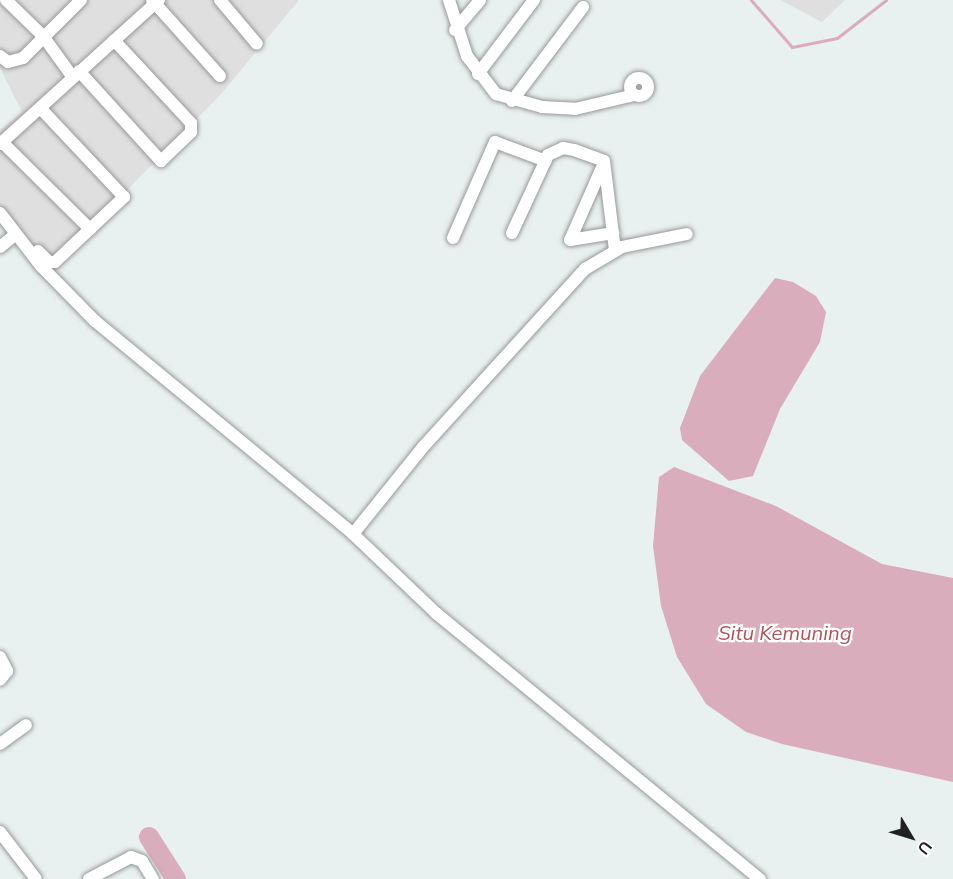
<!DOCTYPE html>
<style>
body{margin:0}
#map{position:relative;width:953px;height:879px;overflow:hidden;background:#e9f0f0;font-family:Mulish,sans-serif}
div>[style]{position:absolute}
.residential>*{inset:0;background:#dedfde}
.water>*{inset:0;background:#daadbc}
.stream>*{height:3px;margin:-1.5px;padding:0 1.5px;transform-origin:1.5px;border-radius:1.5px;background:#daadbc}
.river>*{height:20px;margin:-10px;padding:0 10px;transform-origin:10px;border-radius:10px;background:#daadbc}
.roads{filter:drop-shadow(0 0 2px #989898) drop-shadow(0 0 2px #989898)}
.street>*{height:12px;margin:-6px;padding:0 6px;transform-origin:6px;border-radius:6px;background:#fff}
.street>.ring{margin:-6px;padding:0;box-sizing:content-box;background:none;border:12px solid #fff;border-radius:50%}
span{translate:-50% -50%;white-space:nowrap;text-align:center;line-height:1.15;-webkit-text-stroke:4.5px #fff;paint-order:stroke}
.water-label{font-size:20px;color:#a9555a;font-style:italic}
.north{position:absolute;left:881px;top:807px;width:60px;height:60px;-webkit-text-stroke:4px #fff;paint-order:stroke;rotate:128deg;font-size:16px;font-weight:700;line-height:24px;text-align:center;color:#212121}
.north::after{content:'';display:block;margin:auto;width:21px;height:27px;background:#212121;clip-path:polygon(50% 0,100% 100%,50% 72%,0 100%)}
</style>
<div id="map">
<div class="residential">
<div style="clip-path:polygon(0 0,299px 0,221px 94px,48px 271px,0 209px,0 130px,22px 112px,0 68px)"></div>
<div style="clip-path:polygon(780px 0,845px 0,822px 22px)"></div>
</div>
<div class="water">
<div style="clip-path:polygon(775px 278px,793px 282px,816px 296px,826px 312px,820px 342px,780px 409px,753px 476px,729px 481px,682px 440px,680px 428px,700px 376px)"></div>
<div style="clip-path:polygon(674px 467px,776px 506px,882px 564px,953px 578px,953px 782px,782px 744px,746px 732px,706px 704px,677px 657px,661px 606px,653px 546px,659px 477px)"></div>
</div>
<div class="stream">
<div style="left:751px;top:0;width:62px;rotate:48.9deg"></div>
<div style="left:792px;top:47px;width:46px;rotate:-11.3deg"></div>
<div style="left:837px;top:38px;width:62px;rotate:-37.8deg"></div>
</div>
<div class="river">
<div style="left:149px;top:837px;width:50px;rotate:57.3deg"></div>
</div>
<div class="roads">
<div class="street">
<div style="left:6px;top:0;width:52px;rotate:44.2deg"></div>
<div style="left:43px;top:36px;width:49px;rotate:54.1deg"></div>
<div style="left:152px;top:0;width:102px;rotate:48.2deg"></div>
<div style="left:220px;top:0;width:57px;rotate:49.9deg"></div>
<div style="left:449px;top:0;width:59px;rotate:72.2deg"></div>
<div style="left:467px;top:56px;width:48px;rotate:52.7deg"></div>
<div style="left:496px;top:94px;width:48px;rotate:15.8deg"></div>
<div style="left:542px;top:107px;width:33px;rotate:3deg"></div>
<div style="left:575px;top:109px;width:61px;rotate:-13.3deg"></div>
<div style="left:455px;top:30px;width:39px;rotate:-50deg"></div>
<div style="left:0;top:56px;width:10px;rotate:37deg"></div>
<div style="left:8px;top:62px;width:16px;rotate:-15deg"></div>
<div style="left:23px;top:58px;width:82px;rotate:-45deg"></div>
<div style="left:79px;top:71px;width:122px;rotate:47.7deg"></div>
<div style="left:161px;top:161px;width:42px;rotate:-44deg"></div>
<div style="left:191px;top:132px;width:9px;rotate:-90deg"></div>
<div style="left:191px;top:123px;width:113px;rotate:-132.9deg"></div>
<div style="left:478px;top:74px;width:93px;rotate:-52.9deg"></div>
<div class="ring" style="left:630px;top:78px;width:6px;height:6px"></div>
<div style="left:512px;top:101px;width:118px;rotate:-52.9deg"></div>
<div style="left:2px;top:142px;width:124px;rotate:44.7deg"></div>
<div style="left:0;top:144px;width:215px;rotate:-42.2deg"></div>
<div style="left:604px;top:163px;width:84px;rotate:113.8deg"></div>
<div style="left:570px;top:240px;width:44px;rotate:-9.2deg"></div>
<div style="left:0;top:213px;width:67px;rotate:52.3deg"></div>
<div style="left:41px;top:266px;width:77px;rotate:45.5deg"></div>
<div style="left:95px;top:321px;width:335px;rotate:39.5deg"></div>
<div style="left:353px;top:534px;width:116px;rotate:43.6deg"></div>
<div style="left:437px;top:614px;width:418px;rotate:39.4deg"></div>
<div style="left:512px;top:233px;width:86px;rotate:-65.2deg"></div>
<div style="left:548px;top:155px;width:17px;rotate:-25deg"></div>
<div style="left:563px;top:148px;width:11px;rotate:10deg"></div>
<div style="left:574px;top:150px;width:32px;rotate:20deg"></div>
<div style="left:604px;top:161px;width:90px;rotate:83deg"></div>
<div style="left:453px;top:238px;width:105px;rotate:-66.4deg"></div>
<div style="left:495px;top:142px;width:54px;rotate:20.4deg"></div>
<div style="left:0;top:247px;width:19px;rotate:-39deg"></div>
<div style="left:38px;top:251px;width:16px;rotate:45deg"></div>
<div style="left:49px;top:262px;width:6px"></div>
<div style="left:55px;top:262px;width:95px;rotate:-43.3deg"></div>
<div style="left:124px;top:197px;width:122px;rotate:-133.3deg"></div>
<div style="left:353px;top:534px;width:112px;rotate:-51.2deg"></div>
<div style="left:423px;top:447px;width:241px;rotate:-47.7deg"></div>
<div style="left:585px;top:269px;width:43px;rotate:-30.7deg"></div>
<div style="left:622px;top:247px;width:66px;rotate:-11.3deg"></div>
<div style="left:0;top:657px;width:16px;rotate:63deg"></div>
<div style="left:7px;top:671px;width:11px;rotate:128deg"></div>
<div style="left:0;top:744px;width:32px;rotate:-36deg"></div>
<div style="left:0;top:832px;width:59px;rotate:52.5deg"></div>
<div style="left:89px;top:879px;width:47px;rotate:-27.6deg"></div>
<div style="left:131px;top:857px;width:12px;rotate:20deg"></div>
<div style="left:142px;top:861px;width:21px;rotate:59deg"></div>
</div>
</div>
<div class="water-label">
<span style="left:785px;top:632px">Situ Kemuning</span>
</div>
<div class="north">U</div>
</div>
